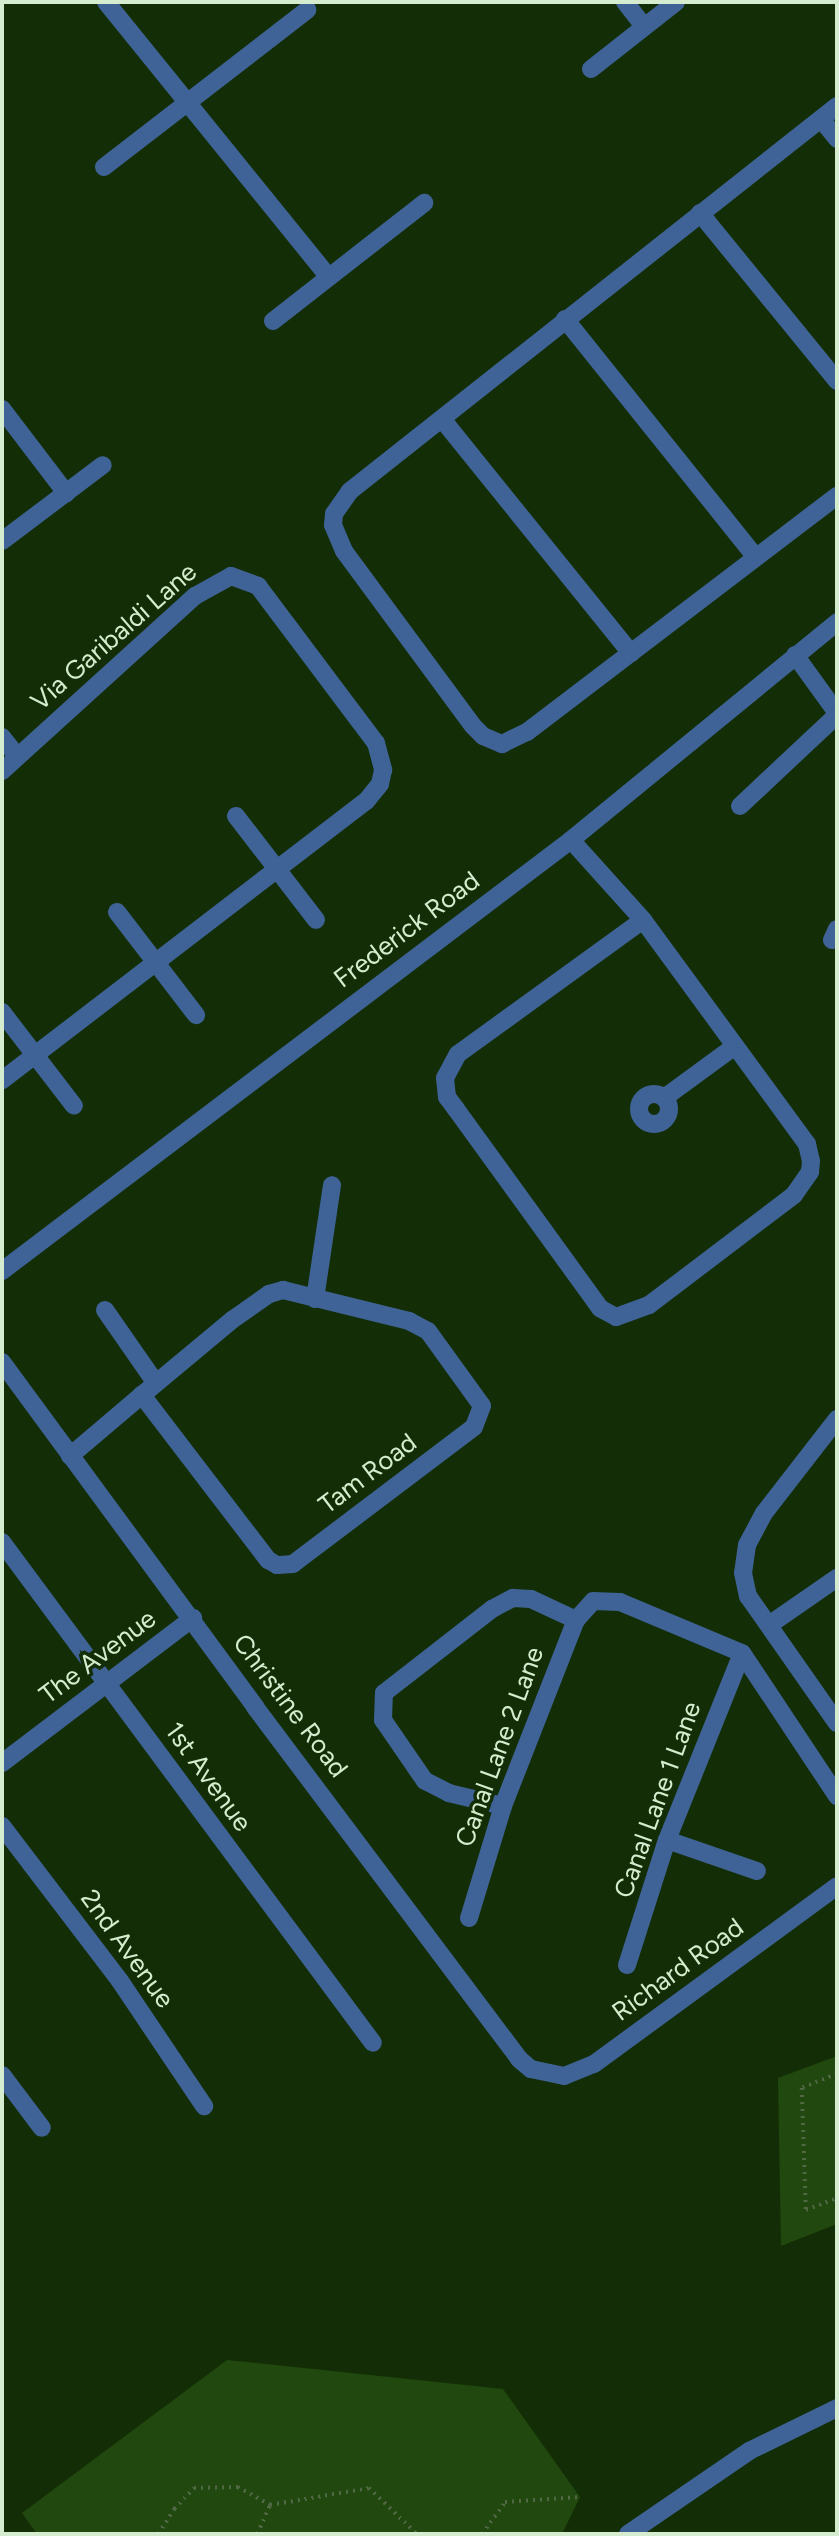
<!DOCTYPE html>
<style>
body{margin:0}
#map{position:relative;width:839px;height:2536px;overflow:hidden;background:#132e06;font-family:Figtree,sans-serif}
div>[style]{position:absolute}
.green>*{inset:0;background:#21480e}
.path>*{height:3.5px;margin-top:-1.75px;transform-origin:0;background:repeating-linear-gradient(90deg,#506944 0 2px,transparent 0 7px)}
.minor>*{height:18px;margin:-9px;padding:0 9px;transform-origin:9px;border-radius:9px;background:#3f6397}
.minor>.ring{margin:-9px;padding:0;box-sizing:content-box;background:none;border:18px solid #3f6397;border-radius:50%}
span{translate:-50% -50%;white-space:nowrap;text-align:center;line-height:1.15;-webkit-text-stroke:7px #132e06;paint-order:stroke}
.street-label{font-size:26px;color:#d6ecce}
.frame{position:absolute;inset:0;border:4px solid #d6ecce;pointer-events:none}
</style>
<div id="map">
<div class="green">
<div style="clip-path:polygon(837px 2056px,837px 2224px,781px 2246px,778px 2078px)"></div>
<div style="clip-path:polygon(227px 2360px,503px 2389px,580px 2497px,562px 2534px,37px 2534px,22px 2513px)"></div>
</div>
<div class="path">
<div style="left:837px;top:2074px;width:38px;rotate:158deg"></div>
<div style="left:802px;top:2088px;width:122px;rotate:88.1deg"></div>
<div style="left:806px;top:2210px;width:33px;rotate:-21deg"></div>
<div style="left:158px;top:2534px;width:30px;rotate:-57deg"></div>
<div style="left:174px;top:2509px;width:29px;rotate:-46deg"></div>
<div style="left:194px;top:2488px;width:44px;rotate:-1.3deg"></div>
<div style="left:238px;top:2487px;width:37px;rotate:29deg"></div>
<div style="left:257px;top:2534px;width:32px;rotate:-66deg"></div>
<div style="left:270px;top:2505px;width:100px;rotate:-9.7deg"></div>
<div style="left:369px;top:2488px;width:66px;rotate:43.8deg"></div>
<div style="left:482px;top:2534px;width:39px;rotate:-54deg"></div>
<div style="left:505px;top:2502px;width:75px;rotate:-3.8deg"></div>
</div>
<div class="minor">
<div style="left:106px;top:2px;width:353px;rotate:51deg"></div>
<div style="left:625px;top:2px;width:31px;rotate:52deg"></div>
<div style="left:591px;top:69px;width:108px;rotate:-38.2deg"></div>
<div style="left:837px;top:106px;width:621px;rotate:141.67deg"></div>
<div style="left:350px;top:491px;width:28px;rotate:125deg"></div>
<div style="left:334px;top:514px;width:11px;rotate:95deg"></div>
<div style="left:333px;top:525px;width:28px;rotate:67deg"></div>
<div style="left:344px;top:551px;width:217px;rotate:53.6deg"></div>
<div style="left:473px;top:726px;width:14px;rotate:45deg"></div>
<div style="left:483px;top:736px;width:21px;rotate:23deg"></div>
<div style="left:502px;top:744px;width:28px;rotate:-26deg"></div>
<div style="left:527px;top:732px;width:390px;rotate:-37.3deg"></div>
<div style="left:821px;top:119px;width:26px;rotate:51deg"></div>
<div style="left:104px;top:167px;width:257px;rotate:-37.7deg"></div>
<div style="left:700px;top:213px;width:217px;rotate:50.8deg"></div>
<div style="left:565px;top:319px;width:305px;rotate:51.3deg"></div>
<div style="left:273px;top:321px;width:192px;rotate:-38deg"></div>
<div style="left:2px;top:409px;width:106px;rotate:52.7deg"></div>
<div style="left:442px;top:419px;width:301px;rotate:51.1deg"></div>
<div style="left:2px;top:541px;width:126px;rotate:-37deg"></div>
<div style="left:795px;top:655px;width:72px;rotate:54.1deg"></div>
<div style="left:2px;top:737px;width:24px;rotate:52deg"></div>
<div style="left:2px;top:771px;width:261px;rotate:-42.2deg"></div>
<div style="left:195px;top:596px;width:41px;rotate:-29.1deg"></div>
<div style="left:231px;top:576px;width:29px;rotate:20deg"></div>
<div style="left:258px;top:586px;width:196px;rotate:53.1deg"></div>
<div style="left:376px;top:743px;width:28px;rotate:75deg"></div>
<div style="left:383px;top:770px;width:14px;rotate:102deg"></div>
<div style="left:380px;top:784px;width:22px;rotate:129deg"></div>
<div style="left:366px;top:801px;width:459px;rotate:142.5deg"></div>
<div style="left:740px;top:806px;width:133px;rotate:-43.2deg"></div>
<div style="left:236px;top:816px;width:131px;rotate:52.4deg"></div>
<div style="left:571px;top:840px;width:108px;rotate:48deg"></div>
<div style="left:643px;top:920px;width:278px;rotate:53.8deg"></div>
<div style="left:807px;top:1144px;width:17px;rotate:77deg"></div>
<div style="left:811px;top:1161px;width:11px;rotate:95deg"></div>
<div style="left:810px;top:1172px;width:28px;rotate:125deg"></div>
<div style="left:794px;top:1195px;width:182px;rotate:142.8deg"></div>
<div style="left:649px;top:1305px;width:35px;rotate:160deg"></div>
<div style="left:616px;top:1317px;width:18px;rotate:-151deg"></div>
<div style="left:600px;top:1308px;width:246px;rotate:-125.9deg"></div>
<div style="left:456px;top:1109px;width:15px;rotate:-127deg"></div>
<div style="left:447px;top:1097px;width:19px;rotate:-96deg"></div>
<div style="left:445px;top:1078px;width:27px;rotate:-62deg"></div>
<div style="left:458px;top:1054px;width:228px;rotate:-35.9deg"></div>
<div style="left:117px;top:912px;width:130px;rotate:52.5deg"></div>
<div style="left:832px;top:940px;width:12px;rotate:-66deg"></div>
<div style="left:2px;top:1012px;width:118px;rotate:52.5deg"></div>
<div class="ring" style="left:639px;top:1094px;width:12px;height:12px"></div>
<div style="left:664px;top:1098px;width:88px;rotate:-36.2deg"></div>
<div style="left:2px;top:1271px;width:714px;rotate:-37.14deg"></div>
<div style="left:571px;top:840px;width:344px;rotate:-39.3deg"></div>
<div style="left:283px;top:1290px;width:130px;rotate:13.8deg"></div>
<div style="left:409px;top:1321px;width:21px;rotate:28deg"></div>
<div style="left:428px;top:1331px;width:92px;rotate:54.2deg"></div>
<div style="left:482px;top:1406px;width:22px;rotate:111deg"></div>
<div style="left:474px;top:1427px;width:227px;rotate:142.9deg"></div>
<div style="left:293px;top:1564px;width:16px;rotate:176deg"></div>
<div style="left:277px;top:1565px;width:10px;rotate:-151deg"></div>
<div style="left:268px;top:1560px;width:208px;rotate:-127.4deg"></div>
<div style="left:142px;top:1395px;width:117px;rotate:-39.8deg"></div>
<div style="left:232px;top:1320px;width:45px;rotate:-35.1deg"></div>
<div style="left:269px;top:1294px;width:15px;rotate:-16deg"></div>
<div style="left:315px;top:1299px;width:115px;rotate:-81.5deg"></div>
<div style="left:105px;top:1310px;width:88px;rotate:55.2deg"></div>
<div style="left:2px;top:1362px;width:428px;rotate:53.7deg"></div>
<div style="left:255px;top:1707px;width:440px;rotate:53.1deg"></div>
<div style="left:519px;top:2059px;width:16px;rotate:40deg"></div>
<div style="left:531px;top:2069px;width:34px;rotate:12deg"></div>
<div style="left:564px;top:2076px;width:32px;rotate:-22deg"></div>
<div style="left:594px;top:2064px;width:301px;rotate:-36.2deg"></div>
<div style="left:837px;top:1419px;width:119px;rotate:127.8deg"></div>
<div style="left:764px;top:1513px;width:36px;rotate:118deg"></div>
<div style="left:747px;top:1545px;width:28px;rotate:98deg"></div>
<div style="left:743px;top:1573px;width:24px;rotate:78deg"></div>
<div style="left:748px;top:1596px;width:155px;rotate:55deg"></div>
<div style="left:70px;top:1456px;width:94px;rotate:-40.3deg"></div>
<div style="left:2px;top:1542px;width:623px;rotate:53.48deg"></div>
<div style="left:769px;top:1625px;width:83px;rotate:-34.7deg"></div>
<div style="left:2px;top:1763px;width:240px;rotate:-37.2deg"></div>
<div style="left:503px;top:1806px;width:56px;rotate:-166.5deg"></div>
<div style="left:449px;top:1793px;width:27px;rotate:-153deg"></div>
<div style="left:425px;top:1781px;width:74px;rotate:-124.5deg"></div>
<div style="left:383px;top:1720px;width:27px;rotate:-88deg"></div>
<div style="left:384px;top:1693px;width:137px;rotate:-37.9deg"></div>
<div style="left:492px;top:1609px;width:24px;rotate:-28deg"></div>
<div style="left:513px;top:1598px;width:18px;rotate:3deg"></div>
<div style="left:531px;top:1599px;width:50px;rotate:25deg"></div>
<div style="left:2px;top:1826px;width:195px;rotate:52.7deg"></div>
<div style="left:120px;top:1981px;width:151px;rotate:56.1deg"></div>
<div style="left:667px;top:1840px;width:95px;rotate:19deg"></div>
<div style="left:469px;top:1918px;width:117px;rotate:-73.1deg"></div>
<div style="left:503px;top:1806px;width:200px;rotate:-68.6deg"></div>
<div style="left:576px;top:1620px;width:25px;rotate:-48deg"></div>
<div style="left:593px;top:1601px;width:27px;rotate:2deg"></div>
<div style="left:620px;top:1602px;width:132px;rotate:22.7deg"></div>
<div style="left:742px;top:1653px;width:172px;rotate:56.4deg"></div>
<div style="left:627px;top:1965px;width:131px;rotate:-72.3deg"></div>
<div style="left:667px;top:1840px;width:201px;rotate:-68.1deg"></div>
<div style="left:2px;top:2075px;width:66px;rotate:53deg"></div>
<div style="left:628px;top:2534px;width:147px;rotate:-34.4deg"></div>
<div style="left:749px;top:2451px;width:98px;rotate:-26deg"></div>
</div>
<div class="street-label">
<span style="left:114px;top:637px;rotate:-41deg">Via Garibaldi Lane</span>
<span style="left:407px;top:930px;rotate:-37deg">Frederick Road</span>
<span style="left:368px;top:1474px;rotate:-37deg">Tam Road</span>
<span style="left:98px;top:1657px;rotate:-37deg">The Avenue</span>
<span style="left:290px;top:1706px;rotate:53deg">Christine Road</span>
<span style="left:500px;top:1747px;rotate:-70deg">Canal Lane 2 Lane</span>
<span style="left:208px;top:1777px;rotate:54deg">1st Avenue</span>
<span style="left:658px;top:1800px;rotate:-70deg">Canal Lane 1 Lane</span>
<span style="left:127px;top:1949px;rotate:54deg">2nd Avenue</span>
<span style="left:678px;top:1970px;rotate:-36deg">Richard Road</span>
</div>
<div class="frame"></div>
</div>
